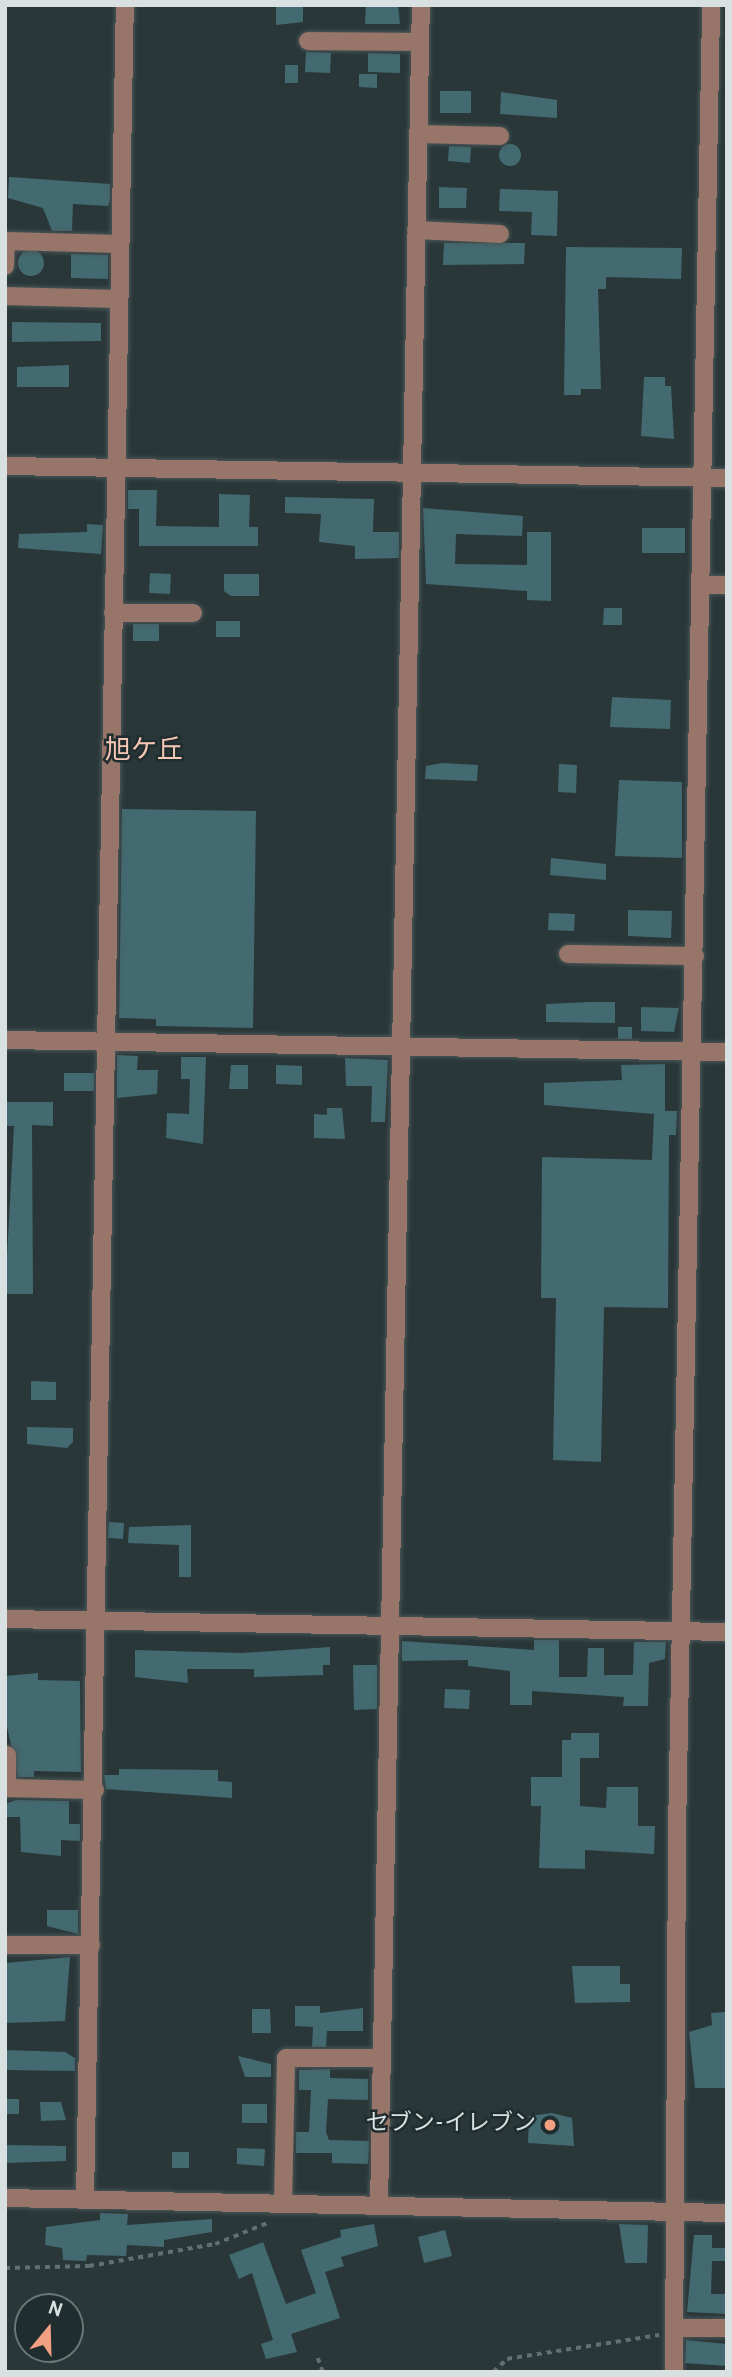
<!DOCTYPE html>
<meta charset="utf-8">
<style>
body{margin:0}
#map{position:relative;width:732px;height:2377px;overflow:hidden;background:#2a3739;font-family:Overpass,"Noto Sans JP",sans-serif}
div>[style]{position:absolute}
.building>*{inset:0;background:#436a70}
.round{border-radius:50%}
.path>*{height:3.5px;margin-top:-1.75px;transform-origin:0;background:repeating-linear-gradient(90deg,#636e70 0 5px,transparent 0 10px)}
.roads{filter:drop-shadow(0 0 2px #495557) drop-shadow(0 0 2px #495557)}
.minor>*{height:18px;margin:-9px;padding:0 9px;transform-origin:9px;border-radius:9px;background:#977568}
.dots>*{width:19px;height:19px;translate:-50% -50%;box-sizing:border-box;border:4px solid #202d2f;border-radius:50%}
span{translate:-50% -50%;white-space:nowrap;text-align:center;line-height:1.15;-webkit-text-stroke:5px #202d2f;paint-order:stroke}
.poi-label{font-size:23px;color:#d8e0e1}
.right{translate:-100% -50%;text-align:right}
.quarter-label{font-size:26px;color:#f8c8b7}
.frame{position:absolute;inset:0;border:7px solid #d8e0e1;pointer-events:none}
.north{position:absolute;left:14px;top:2293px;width:70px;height:70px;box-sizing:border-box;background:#202d2f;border:2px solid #6a7576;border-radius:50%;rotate:19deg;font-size:19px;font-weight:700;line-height:28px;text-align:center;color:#d8e0e1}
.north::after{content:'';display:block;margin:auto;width:24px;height:32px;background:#f3a082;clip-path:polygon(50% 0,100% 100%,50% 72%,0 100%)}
</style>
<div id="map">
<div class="building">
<div style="clip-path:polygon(276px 5px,303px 5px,303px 22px,276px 25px)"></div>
<div style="clip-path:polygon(366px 5px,398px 5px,400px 24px,365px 24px)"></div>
<div style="clip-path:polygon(306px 52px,331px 53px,330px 73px,305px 72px)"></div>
<div style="clip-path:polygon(368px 53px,400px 54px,400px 73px,368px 72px)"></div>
<div style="clip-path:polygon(285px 65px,298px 65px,298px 83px,285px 83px)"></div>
<div style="clip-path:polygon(359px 74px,377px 74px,377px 88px,359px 87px)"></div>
<div style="clip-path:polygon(440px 91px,471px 91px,471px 113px,440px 113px)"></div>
<div style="clip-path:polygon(501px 92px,557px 100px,557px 118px,500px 114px)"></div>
<div class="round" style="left:499px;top:144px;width:22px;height:22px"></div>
<div style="clip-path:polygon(449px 146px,471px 147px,470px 163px,448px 161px)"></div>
<div style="clip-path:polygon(9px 177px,110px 184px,110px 200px,108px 206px,73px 204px,72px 231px,52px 231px,43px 208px,8px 198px)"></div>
<div style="clip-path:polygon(439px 187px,467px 188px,466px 208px,439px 208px)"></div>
<div style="clip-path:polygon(500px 189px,558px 191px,557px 236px,531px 235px,532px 212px,499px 211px)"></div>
<div style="clip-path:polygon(444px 243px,525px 243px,524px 264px,443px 265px)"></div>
<div style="clip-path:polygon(566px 247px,682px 248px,681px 279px,606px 277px,606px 289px,598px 289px,601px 389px,581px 389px,581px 395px,564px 395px)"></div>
<div class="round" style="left:18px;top:250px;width:26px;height:26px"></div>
<div style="clip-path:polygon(71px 254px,108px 255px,108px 279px,71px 278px)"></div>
<div style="clip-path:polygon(12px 322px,101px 323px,101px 341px,12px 342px)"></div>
<div style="clip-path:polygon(69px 365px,69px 387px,17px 387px,17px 367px)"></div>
<div style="clip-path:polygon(644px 377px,665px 377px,665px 386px,671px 386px,674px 439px,641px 436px)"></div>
<div style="clip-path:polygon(128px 490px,157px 490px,156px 526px,219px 527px,219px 494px,250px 495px,249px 527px,258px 527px,258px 546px,139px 546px,139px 509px,128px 509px)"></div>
<div style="clip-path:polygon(285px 497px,374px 499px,373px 532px,399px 532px,399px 558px,355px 559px,355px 546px,319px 542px,321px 514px,285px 513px)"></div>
<div style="clip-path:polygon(423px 508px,523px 516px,522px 536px,456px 534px,455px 564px,527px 565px,527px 532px,551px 532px,551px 601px,527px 600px,527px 591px,426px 584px)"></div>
<div style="clip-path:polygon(87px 524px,103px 525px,101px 554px,18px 548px,19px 534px,87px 532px)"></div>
<div style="clip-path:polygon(642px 528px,685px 528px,685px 553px,642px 553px)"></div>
<div style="clip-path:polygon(150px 573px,171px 574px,170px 594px,149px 593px)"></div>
<div style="clip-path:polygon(224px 574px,259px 574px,259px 596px,231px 596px,224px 591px)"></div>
<div style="clip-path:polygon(604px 608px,622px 608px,622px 625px,603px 625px)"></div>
<div style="clip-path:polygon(216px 621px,240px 621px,240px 637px,216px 637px)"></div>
<div style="clip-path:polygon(133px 624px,159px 624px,159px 641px,133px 641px)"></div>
<div style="clip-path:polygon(612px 697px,671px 700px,670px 729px,610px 727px)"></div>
<div style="clip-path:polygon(442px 763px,478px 765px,477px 781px,425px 779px,426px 766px)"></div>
<div style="clip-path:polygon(559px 764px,577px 765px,576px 793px,558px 792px)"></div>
<div style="clip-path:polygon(619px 780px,682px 782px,682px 858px,615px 856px)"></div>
<div style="clip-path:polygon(122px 809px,256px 811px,253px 1028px,156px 1026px,156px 1019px,119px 1018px)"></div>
<div style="clip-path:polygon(551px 858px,606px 864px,606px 880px,550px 875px)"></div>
<div style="clip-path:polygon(628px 910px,672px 911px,671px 938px,628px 936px)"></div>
<div style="clip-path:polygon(549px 913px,575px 914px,574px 931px,548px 930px)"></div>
<div style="clip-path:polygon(589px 1002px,615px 1002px,615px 1023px,546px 1022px,546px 1004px)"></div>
<div style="clip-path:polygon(641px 1007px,679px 1008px,674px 1032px,641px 1031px)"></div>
<div style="clip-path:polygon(618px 1027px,632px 1027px,632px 1039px,618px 1039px)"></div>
<div style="clip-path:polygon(117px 1055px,138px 1056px,137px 1070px,158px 1070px,157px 1094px,117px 1098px)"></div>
<div style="clip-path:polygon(181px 1057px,206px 1057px,203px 1144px,166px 1138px,167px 1113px,189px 1114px,190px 1079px,181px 1079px)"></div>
<div style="clip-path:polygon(345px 1058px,388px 1060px,385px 1122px,371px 1122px,372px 1086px,346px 1086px)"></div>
<div style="clip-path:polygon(665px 1064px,665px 1111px,677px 1111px,676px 1135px,669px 1135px,668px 1308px,604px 1307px,601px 1462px,553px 1460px,556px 1298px,541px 1298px,542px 1157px,652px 1160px,654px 1114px,544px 1105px,544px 1083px,622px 1080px,621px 1065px)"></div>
<div style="clip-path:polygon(231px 1065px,248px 1065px,248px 1089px,229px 1089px)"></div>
<div style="clip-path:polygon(276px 1065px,302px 1066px,302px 1085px,276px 1084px)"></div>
<div style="clip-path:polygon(64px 1073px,94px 1073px,94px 1091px,64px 1091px)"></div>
<div style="clip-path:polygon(5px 1102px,53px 1102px,53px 1126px,32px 1125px,33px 1294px,5px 1294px,14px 1126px,5px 1126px)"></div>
<div style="clip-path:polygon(327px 1108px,342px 1108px,345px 1139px,314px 1138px,314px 1114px,327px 1115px)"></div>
<div style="clip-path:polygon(31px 1381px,56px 1382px,56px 1400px,31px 1400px)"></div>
<div style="clip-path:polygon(27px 1427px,73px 1428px,73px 1442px,67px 1448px,27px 1444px)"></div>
<div style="clip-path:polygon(109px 1522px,124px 1523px,123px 1539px,108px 1538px)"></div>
<div style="clip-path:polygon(191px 1525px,191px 1577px,179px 1577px,179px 1545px,128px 1543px,129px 1527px)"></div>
<div style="clip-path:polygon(534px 1640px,559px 1640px,559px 1677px,587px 1677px,588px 1648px,604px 1648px,604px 1675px,633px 1675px,634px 1642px,666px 1642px,665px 1659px,649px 1663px,648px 1706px,623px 1706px,624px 1697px,532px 1691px,532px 1705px,510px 1705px,510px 1671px,468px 1666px,468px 1660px,402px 1661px,402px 1641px,534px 1650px)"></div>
<div style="clip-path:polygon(330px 1647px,330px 1665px,323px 1665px,323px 1675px,254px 1677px,254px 1669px,187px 1669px,188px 1683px,135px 1677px,135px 1650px,242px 1653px)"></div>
<div style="clip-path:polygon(353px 1665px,377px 1665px,377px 1709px,354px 1710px)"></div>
<div style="clip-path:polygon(38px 1673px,38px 1680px,80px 1681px,81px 1772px,34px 1771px,34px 1777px,18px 1777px,5px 1718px,5px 1676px)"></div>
<div style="clip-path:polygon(445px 1689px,470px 1690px,469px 1709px,444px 1708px)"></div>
<div style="clip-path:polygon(571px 1733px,599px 1733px,599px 1758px,580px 1758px,580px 1806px,606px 1808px,607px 1787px,638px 1787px,638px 1826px,655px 1826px,654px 1854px,585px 1850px,585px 1869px,539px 1868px,541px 1806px,531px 1806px,531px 1777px,562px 1777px,562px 1740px,571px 1740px)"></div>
<div style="clip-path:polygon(119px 1769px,218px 1770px,218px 1781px,232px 1782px,232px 1798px,106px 1789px,104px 1775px,119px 1775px)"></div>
<div style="clip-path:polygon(16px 1800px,69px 1801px,69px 1824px,80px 1824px,80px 1841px,61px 1840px,61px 1856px,21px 1852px,20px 1817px,5px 1817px,5px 1804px)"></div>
<div style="clip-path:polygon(47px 1910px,78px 1910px,78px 1934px,47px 1926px)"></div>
<div style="clip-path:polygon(70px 1957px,65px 2021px,5px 2023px,5px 1963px)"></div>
<div style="clip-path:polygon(572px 1966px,620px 1966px,620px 1984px,630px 1984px,630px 2002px,575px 2003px)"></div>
<div style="clip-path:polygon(295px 2006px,320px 2006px,320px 2013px,363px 2008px,363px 2031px,327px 2031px,326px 2047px,312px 2047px,313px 2027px,295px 2026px)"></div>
<div style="clip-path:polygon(252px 2009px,270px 2009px,271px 2033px,252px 2033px)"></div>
<div style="clip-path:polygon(725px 2012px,727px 2088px,695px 2088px,689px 2032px,712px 2025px,711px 2013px)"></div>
<div style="clip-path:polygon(5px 2050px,65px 2052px,75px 2058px,75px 2071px,5px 2070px)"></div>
<div style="clip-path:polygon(238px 2056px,271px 2064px,271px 2077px,245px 2077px)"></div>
<div style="clip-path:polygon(330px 2069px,330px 2078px,368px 2079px,368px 2100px,328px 2099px,326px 2132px,329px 2140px,369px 2141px,368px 2164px,332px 2163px,332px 2153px,296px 2153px,296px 2132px,309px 2132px,311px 2090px,299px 2090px,299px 2070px)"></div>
<div style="clip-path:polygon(5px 2099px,19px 2099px,19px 2114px,5px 2114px)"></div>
<div style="clip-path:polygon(40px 2102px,61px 2102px,66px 2120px,41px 2121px)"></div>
<div style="clip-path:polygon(242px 2104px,267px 2104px,267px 2123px,242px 2123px)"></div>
<div style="clip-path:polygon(552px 2113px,572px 2118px,574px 2146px,528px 2143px,529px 2116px)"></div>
<div style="clip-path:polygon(6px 2145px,66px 2146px,66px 2161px,6px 2163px)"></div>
<div style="clip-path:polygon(237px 2148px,265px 2149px,264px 2166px,237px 2164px)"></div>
<div style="clip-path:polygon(172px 2152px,189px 2152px,189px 2168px,172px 2168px)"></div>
<div style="clip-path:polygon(100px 2213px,128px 2214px,127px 2225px,212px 2219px,212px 2232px,164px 2240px,164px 2247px,127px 2245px,126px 2256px,87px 2255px,86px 2261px,63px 2260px,62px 2248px,45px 2245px,46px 2227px,100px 2220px)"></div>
<div style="clip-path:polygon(374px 2224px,378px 2246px,341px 2257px,344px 2266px,325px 2272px,340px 2318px,291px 2334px,297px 2352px,266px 2359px,261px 2344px,273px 2340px,252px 2273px,239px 2279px,229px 2255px,263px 2242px,286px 2304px,316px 2293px,301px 2250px,341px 2237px,340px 2230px)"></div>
<div style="clip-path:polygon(619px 2224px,648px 2225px,647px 2263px,625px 2263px)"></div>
<div style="clip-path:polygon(445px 2230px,452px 2256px,424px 2263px,418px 2237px)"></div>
<div style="clip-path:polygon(694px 2235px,712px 2235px,712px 2248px,727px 2248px,727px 2261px,712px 2261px,711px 2294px,727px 2294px,727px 2314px,687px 2312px)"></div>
<div style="clip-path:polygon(686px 2340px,727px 2344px,727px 2366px,685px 2363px)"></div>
</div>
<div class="path">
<div style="left:5px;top:2268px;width:84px;rotate:-1.4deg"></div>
<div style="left:89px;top:2266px;width:128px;rotate:-9.9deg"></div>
<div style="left:215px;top:2244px;width:59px;rotate:-21.8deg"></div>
<div style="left:318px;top:2358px;width:15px;rotate:70deg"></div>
<div style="left:493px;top:2372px;width:19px;rotate:-43deg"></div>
<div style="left:507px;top:2359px;width:154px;rotate:-9deg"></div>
</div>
<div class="roads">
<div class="minor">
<div style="left:308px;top:41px;width:112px;rotate:0.5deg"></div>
<div style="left:418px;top:134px;width:82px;rotate:1.4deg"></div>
<div style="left:416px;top:230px;width:84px;rotate:2.7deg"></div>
<div style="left:5px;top:266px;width:25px;rotate:-88deg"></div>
<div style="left:6px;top:241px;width:114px;rotate:1.5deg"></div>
<div style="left:5px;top:296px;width:114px;rotate:1.5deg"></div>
<div style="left:5px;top:466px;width:722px;rotate:0.95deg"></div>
<div style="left:702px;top:585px;width:25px"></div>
<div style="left:113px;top:613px;width:80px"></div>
<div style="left:568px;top:954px;width:127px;rotate:0.9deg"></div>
<div style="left:5px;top:1040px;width:722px;rotate:0.95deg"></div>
<div style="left:5px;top:1619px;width:722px;rotate:1.03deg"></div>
<div style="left:7px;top:1755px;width:33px;rotate:90deg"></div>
<div style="left:7px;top:1788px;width:88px;rotate:1.3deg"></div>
<div style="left:5px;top:1945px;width:86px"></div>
<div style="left:5px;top:2198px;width:722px;rotate:1.19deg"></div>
<div style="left:85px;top:2200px;width:2195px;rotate:-88.96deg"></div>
<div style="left:283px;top:2204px;width:146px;rotate:-88.8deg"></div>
<div style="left:286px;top:2058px;width:95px"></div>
<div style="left:379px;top:2206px;width:2201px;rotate:-88.91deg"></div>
<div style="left:674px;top:2328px;width:53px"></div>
<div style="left:674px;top:2372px;width:540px;rotate:-89.68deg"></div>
<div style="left:677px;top:1832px;width:1827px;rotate:-88.93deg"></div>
</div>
</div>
<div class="dots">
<div style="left:550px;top:2125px;background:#f3a082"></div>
</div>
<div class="poi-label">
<span class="right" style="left:536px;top:2125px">セブン-イレブン</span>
</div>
<div class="quarter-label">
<span style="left:144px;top:752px">旭ケ丘</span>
</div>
<div class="frame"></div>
<div class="north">N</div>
</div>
